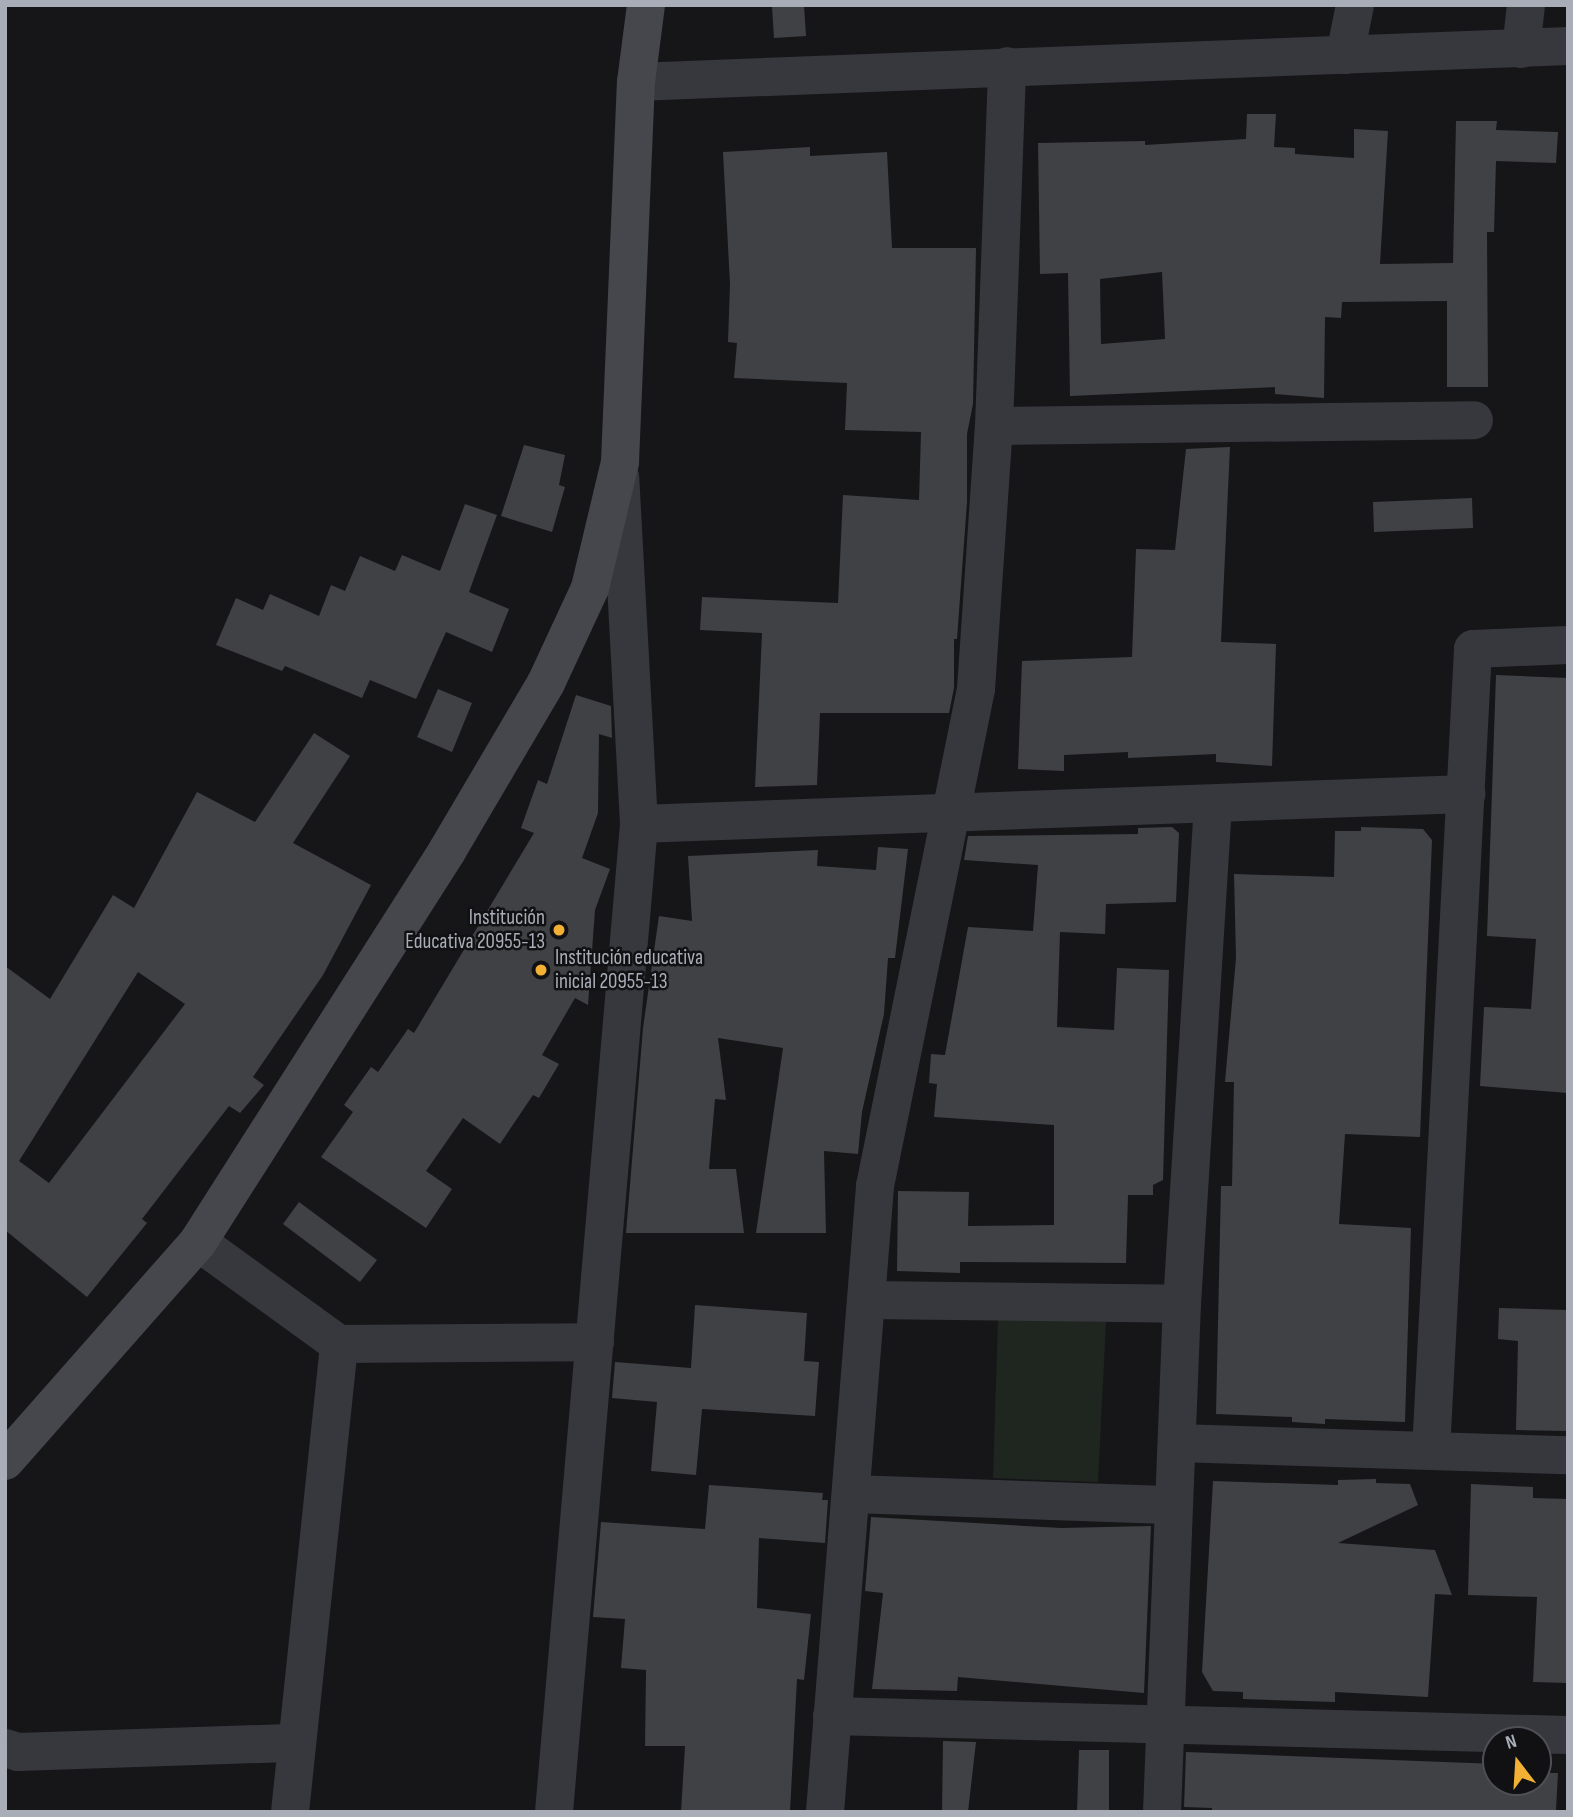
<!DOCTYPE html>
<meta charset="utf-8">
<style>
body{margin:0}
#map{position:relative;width:1573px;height:1817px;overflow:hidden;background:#161618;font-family:"Sofia Sans Condensed",sans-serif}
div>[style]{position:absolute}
.green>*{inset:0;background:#1e261f}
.building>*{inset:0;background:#404145}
.street>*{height:38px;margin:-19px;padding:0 19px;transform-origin:19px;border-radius:19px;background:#37383d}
.secondary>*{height:38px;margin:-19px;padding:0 19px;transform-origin:19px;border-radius:19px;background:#45474d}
.dots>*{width:19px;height:19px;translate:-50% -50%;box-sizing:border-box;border:4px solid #111113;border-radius:50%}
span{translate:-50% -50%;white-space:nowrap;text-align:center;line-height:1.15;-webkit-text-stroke:5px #111113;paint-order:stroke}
.poi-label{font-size:21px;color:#a8adb8}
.right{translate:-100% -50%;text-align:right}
.left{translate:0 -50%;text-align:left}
.frame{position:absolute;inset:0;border:7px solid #a8adb8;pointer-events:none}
.north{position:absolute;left:1482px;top:1726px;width:70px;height:70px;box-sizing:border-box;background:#111113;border:2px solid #4d4f55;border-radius:50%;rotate:343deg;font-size:19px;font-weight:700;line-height:28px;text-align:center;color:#a8adb8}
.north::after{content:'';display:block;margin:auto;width:24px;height:32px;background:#f2b134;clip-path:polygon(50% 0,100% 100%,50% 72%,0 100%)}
</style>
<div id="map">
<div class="green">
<div style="clip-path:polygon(998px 1318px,1106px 1322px,1098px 1482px,993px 1478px)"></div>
</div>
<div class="building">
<div style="clip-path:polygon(804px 5px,806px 36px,774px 38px,772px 7px)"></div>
<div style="clip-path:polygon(evenodd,1247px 114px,1276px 114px,1274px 147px,1295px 148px,1295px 154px,1354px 158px,1354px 129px,1388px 131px,1380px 264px,1453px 263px,1456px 121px,1497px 121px,1496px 130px,1558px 132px,1556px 163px,1496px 161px,1494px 232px,1487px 232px,1488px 387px,1447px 387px,1447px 301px,1342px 302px,1341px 318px,1325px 317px,1324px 398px,1275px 394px,1275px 387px,1070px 396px,1068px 273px,1040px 274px,1038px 143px,1145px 141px,1145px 145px,1246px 139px,1247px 114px,1162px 272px,1165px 339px,1101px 344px,1100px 279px,1162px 272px)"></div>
<div style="clip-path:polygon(810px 147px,810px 156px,887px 152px,892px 248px,976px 248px,973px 404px,967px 434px,967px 502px,957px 639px,954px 639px,954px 688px,949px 713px,820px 713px,817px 785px,755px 787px,762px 633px,700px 630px,702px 597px,838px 603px,843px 495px,919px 500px,921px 432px,845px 430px,847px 383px,734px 378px,737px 343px,728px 342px,730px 284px,723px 152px)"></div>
<div style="clip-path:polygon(524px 445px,565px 455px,559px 485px,565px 487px,552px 532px,501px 516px)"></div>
<div style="clip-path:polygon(1230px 447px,1221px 642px,1276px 644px,1272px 766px,1216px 762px,1216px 754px,1128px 758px,1128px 752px,1064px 755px,1064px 771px,1018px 769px,1022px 661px,1132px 657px,1136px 549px,1175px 550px,1186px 449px)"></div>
<div style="clip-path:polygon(1472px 498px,1473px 528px,1374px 532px,1373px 502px)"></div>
<div style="clip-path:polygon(465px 504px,497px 515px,469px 592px,509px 609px,492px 652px,446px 632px,416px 699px,370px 680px,362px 698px,285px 666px,282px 671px,216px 645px,236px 598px,263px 610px,270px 594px,319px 616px,331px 585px,345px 591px,360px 556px,395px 571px,402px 555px,440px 571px)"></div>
<div style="clip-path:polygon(1496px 675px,1568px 678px,1568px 1093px,1480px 1086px,1484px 1007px,1531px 1009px,1536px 939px,1487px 936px)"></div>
<div style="clip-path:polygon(438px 689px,472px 703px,452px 752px,417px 737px)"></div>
<div style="clip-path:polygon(576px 695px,611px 706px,612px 738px,599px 734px,598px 813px,582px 858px,610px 869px,595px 910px,588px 1005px,575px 998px,542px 1055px,559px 1064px,539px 1098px,533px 1095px,500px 1144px,463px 1118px,426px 1171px,452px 1189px,426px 1228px,321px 1157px,353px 1112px,344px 1105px,371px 1067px,378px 1072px,408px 1029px,414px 1033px,534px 833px,521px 828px,538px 780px,547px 784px)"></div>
<div style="clip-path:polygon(evenodd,314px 733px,350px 756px,293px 843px,371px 885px,323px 975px,253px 1077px,264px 1085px,240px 1113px,229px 1106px,142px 1219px,147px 1223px,87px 1297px,5px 1230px,5px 966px,50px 999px,113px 895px,134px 908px,197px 792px,255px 822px,314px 733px,138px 972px,185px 1004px,49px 1183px,19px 1161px,138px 972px)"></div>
<div style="clip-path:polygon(1172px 827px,1179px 833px,1176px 902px,1106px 904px,1105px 934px,1060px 932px,1057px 1027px,1114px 1030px,1117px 968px,1169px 970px,1163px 1180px,1153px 1185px,1153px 1195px,1128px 1195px,1126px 1263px,960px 1262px,960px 1273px,897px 1271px,898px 1191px,969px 1192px,968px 1226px,1054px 1225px,1054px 1125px,934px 1117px,937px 1084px,929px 1083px,931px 1054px,945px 1055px,968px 927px,1033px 931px,1038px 865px,964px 860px,968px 836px,1138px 834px,1138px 828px)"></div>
<div style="clip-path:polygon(1361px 827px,1423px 829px,1432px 840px,1420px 1137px,1345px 1134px,1339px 1224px,1411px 1228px,1405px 1422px,1325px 1419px,1325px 1424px,1292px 1422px,1292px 1417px,1216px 1414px,1221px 1186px,1232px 1186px,1234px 1082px,1225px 1082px,1236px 958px,1234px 874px,1334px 877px,1335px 831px,1361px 831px)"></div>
<div style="clip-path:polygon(878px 847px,908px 849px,895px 958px,888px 958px,884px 1014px,862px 1112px,858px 1154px,824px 1151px,826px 1233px,756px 1233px,783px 1048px,718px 1038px,726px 1100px,715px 1099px,709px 1169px,736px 1169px,744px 1233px,626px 1233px,643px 1028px,659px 916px,692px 921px,688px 856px,818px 850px,817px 866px,876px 870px)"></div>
<div style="clip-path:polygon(299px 1202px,377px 1260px,360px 1282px,283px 1224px)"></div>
<div style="clip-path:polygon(695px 1305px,807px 1313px,804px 1361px,819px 1362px,815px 1416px,702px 1409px,696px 1475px,651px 1471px,657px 1402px,612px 1398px,615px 1362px,691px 1368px)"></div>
<div style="clip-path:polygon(1499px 1308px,1568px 1310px,1568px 1431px,1516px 1430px,1518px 1341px,1498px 1339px)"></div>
<div style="clip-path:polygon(1376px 1479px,1376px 1483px,1410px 1484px,1418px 1505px,1338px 1543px,1435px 1550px,1452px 1595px,1435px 1594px,1428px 1697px,1335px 1692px,1335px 1702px,1243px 1699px,1243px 1692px,1213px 1691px,1202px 1672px,1213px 1481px,1338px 1485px,1338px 1480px)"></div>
<div style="clip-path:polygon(1471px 1484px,1533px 1487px,1533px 1498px,1568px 1499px,1568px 1683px,1533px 1682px,1537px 1597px,1468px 1595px)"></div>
<div style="clip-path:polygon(709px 1485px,823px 1493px,822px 1500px,828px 1500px,825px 1543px,759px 1538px,757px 1608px,811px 1614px,804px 1680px,797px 1679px,790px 1812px,681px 1812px,685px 1746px,645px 1746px,646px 1670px,621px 1668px,625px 1619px,593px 1617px,601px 1522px,705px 1529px)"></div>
<div style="clip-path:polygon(871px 1517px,1061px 1528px,1151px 1526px,1144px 1693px,958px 1677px,957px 1691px,872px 1689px,883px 1593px,865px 1591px)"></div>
<div style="clip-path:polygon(943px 1741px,976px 1742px,968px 1812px,942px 1812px)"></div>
<div style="clip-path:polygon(1079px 1750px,1109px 1750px,1109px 1812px,1077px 1812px)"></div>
<div style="clip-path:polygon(1186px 1752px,1496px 1764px,1496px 1782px,1538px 1782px,1538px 1773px,1558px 1773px,1556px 1810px,1212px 1812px,1212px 1808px,1184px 1807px)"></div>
</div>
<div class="street">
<div style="left:1521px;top:49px;width:44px;rotate:-83.5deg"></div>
<div style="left:1345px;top:55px;width:51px;rotate:-78.7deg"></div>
<div style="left:636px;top:82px;width:933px;rotate:-2.21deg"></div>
<div style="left:994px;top:426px;width:480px;rotate:-0.7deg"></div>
<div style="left:639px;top:824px;width:828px;rotate:-2.08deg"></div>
<div style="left:198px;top:1242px;width:174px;rotate:35.9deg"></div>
<div style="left:339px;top:1344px;width:256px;rotate:-0.4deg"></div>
<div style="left:869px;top:1300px;width:313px;rotate:0.7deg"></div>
<div style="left:1177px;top:1443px;width:391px;rotate:1.8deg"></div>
<div style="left:1431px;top:1451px;width:803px;rotate:-87deg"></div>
<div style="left:1473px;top:649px;width:95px;rotate:-2.4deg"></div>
<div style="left:852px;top:1494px;width:322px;rotate:2deg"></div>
<div style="left:832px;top:1716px;width:736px;rotate:1.48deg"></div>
<div style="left:5px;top:1748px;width:14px;rotate:17deg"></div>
<div style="left:18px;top:1752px;width:278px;rotate:-1.9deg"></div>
<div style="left:290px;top:1812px;width:471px;rotate:-84deg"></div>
<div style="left:554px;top:1812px;width:992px;rotate:-85.08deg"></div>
<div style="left:639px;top:824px;width:347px;rotate:-93.1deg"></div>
<div style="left:825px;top:1812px;width:628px;rotate:-85.43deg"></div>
<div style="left:875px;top:1186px;width:507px;rotate:-78.51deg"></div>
<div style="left:976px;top:689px;width:264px;rotate:-86.1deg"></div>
<div style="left:994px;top:426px;width:360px;rotate:-87.9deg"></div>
<div style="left:1162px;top:1812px;width:508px;rotate:-87.75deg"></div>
<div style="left:1182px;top:1304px;width:501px;rotate:-86.45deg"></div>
</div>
<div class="secondary">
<div style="left:5px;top:1461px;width:292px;rotate:-48.6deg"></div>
<div style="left:198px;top:1242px;width:464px;rotate:-57.5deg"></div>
<div style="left:447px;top:851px;width:195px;rotate:-59.5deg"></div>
<div style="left:546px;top:683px;width:105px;rotate:-65.1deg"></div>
<div style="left:590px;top:588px;width:130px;rotate:-76.6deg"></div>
<div style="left:620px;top:462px;width:380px;rotate:-87.6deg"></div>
<div style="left:636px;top:82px;width:78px;rotate:-82.6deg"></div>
</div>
<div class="dots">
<div style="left:559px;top:930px;background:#f2b134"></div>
<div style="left:541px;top:970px;background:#f2b134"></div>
</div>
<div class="poi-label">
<span class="right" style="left:545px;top:930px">Institución<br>Educativa 20955-13</span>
<span class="left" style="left:555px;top:970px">Institución educativa<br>inicial 20955-13</span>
</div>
<div class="frame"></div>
<div class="north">N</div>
</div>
